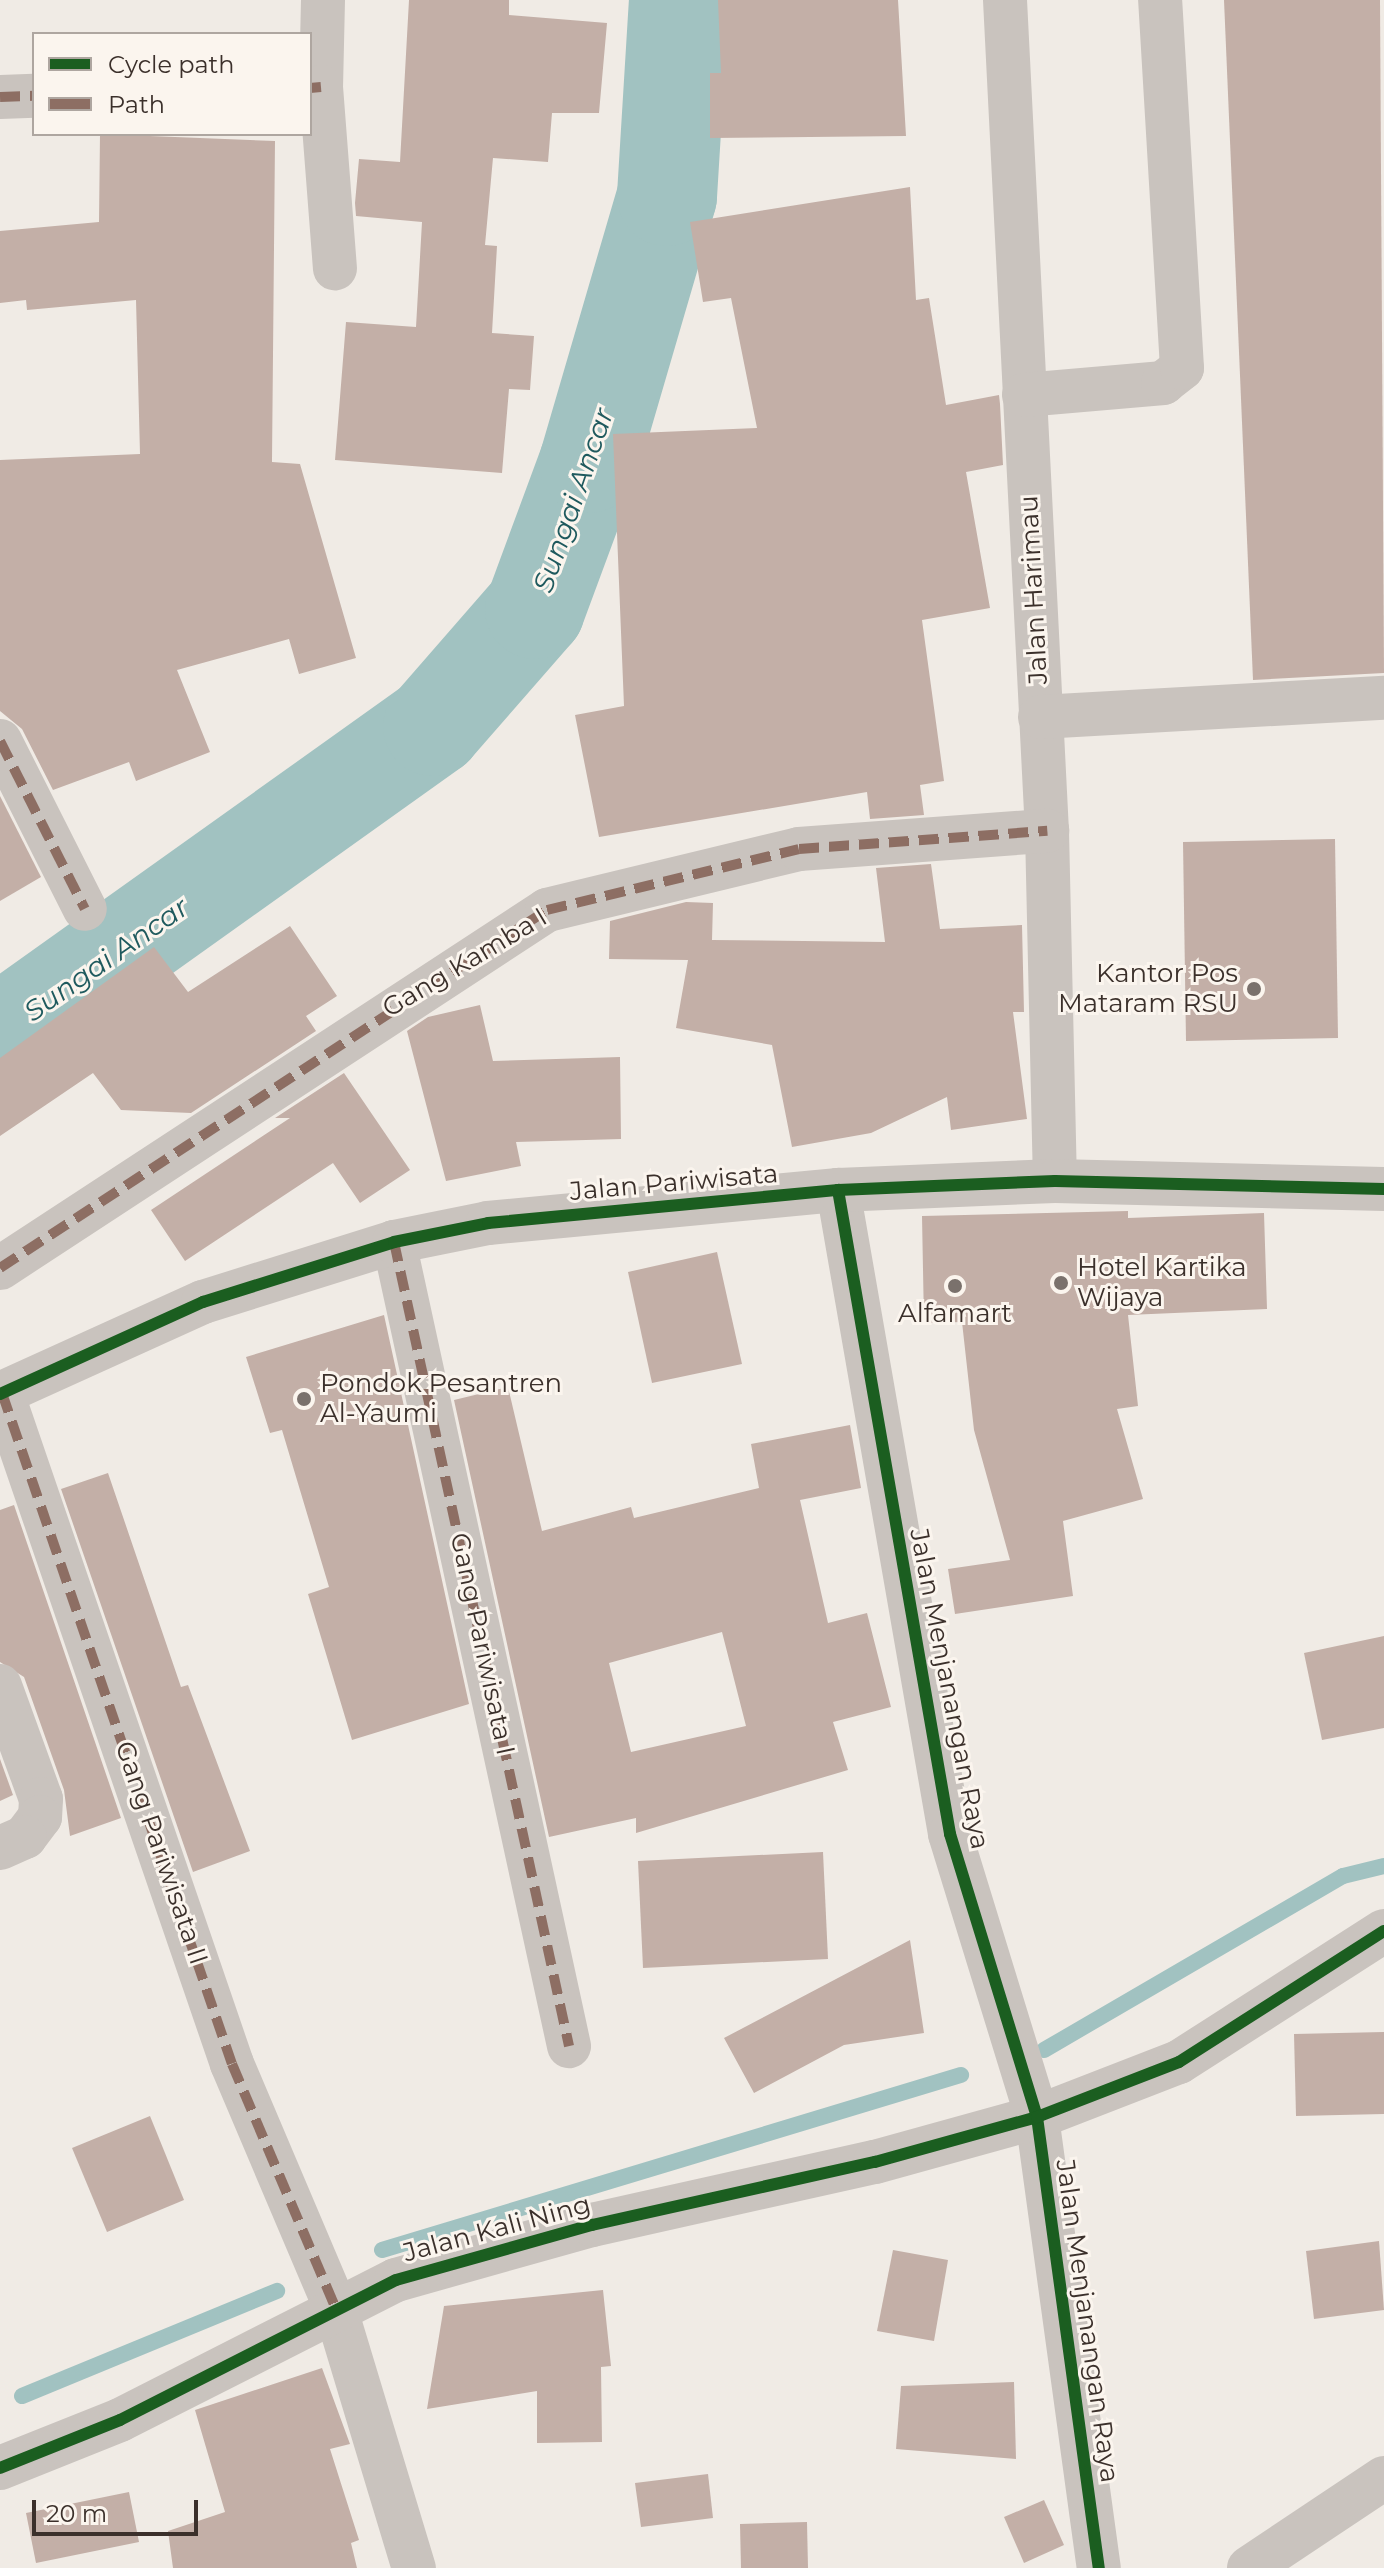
<!DOCTYPE html>
<style>
body{margin:0}
#map{position:relative;width:1384px;height:2568px;overflow:hidden;background:#f0ebe5;font-family:Montserrat,sans-serif}
div>[style]{position:absolute}
.stream>*{height:16px;margin:-8px;padding:0 8px;transform-origin:8px;border-radius:8px;background:#a1c2c1}
.river>*{height:100px;margin:-50px;padding:0 50px;transform-origin:50px;border-radius:50px;background:#a1c2c1}
.building>*{inset:0;background:#c3afa7}
.minor>*{height:44px;margin:-22px;padding:0 22px;transform-origin:22px;border-radius:22px;background:#c9c3be}
.quiet>*{height:10px;margin-top:-5px;transform-origin:0;background:repeating-linear-gradient(90deg,#8d6e63 0 20px,transparent 0 30px)}
.cycleway>*{height:12px;margin:-6px;padding:0 6px;transform-origin:6px;border-radius:6px;background:#1b5e20}
.dots>*{width:22px;height:22px;translate:-50% -50%;box-sizing:border-box;border:4px solid #fbf5ee;border-radius:50%}
span{translate:-50% -50%;white-space:nowrap;text-align:center;line-height:1.15;-webkit-text-stroke:6px #fbf5ee;paint-order:stroke}
.street-label{font-size:26px;color:#3b302b}
.poi-label{font-size:26px;color:#3b302b}
.right{translate:-100% -50%;text-align:right}
.left{translate:0 -50%;text-align:left}
.water-label{font-size:28px;color:#1f5a5e;font-style:italic}
.legend{position:absolute;left:32px;top:32px;width:280px;height:104px;box-sizing:border-box;background:#fbf5ee;border:2px solid #aea6a0;margin:0;padding:10px 14px;list-style:none;font-size:24px;color:#3b302b}
.legend li{display:flex;align-items:center;gap:16px;height:40px}
.legend b{width:40px;border:2px solid #aea6a0}
.scale{position:absolute;left:32px;top:2500px;width:166px;height:36px;box-sizing:border-box;border:4px solid #3b302b;border-top:0;padding-left:10px;font-size:24px;line-height:28px;white-space:nowrap;color:#3b302b;-webkit-text-stroke:6px #fbf5ee;paint-order:stroke}
</style>
<div id="map">
<div class="stream">
<div style="left:1044px;top:2050px;width:346px;rotate:-30.2deg"></div>
<div style="left:1343px;top:1876px;width:42px;rotate:-13.7deg"></div>
<div style="left:382px;top:2250px;width:605px;rotate:-16.82deg"></div>
<div style="left:22px;top:2396px;width:276px;rotate:-22.4deg"></div>
</div>
<div class="river">
<div style="left:0;top:1035px;width:532px;rotate:-35.51deg"></div>
<div style="left:433px;top:726px;width:155px;rotate:-48.9deg"></div>
<div style="left:535px;top:609px;width:156px;rotate:-69.7deg"></div>
<div style="left:589px;top:463px;width:278px;rotate:-73.7deg"></div>
<div style="left:667px;top:196px;width:196px;rotate:-86.5deg"></div>
</div>
<div class="building">
<div style="clip-path:polygon(409px 0,509px 0,509px 15px,607px 23px,599px 113px,552px 113px,548px 162px,493px 158px,485px 245px,497px 246px,492px 333px,534px 336px,530px 390px,509px 389px,502px 473px,335px 460px,346px 322px,416px 327px,422px 222px,356px 216px,355px 203px,359px 159px,400px 162px)"></div>
<div style="clip-path:polygon(718px 0,898px 0,906px 136px,710px 138px,710px 73px,721px 73px)"></div>
<div style="clip-path:polygon(1224px 0,1380px 0,1384px 673px,1253px 680px)"></div>
<div style="clip-path:polygon(100px 134px,275px 141px,272px 462px,300px 464px,356px 658px,299px 674px,289px 639px,177px 670px,210px 752px,136px 781px,129px 762px,53px 790px,22px 729px,0 711px,0 460px,140px 454px,136px 300px,27px 310px,26px 300px,0 303px,0 231px,99px 222px)"></div>
<div style="clip-path:polygon(910px 187px,916px 300px,929px 298px,946px 405px,999px 395px,1000px 404px,1003px 465px,966px 472px,990px 608px,922px 620px,944px 781px,920px 785px,924px 815px,870px 819px,867px 792px,599px 837px,575px 715px,624px 706px,613px 434px,757px 428px,731px 298px,703px 302px,690px 222px)"></div>
<div style="clip-path:polygon(0 796px,41px 877px,0 901px)"></div>
<div style="clip-path:polygon(1335px 839px,1338px 1038px,1186px 1041px,1183px 842px)"></div>
<div style="clip-path:polygon(931px 864px,940px 929px,1022px 925px,1024px 1012px,1013px 1012px,1027px 1119px,951px 1130px,947px 1097px,871px 1133px,792px 1147px,772px 1045px,676px 1028px,688px 960px,609px 959px,610px 921px,686px 902px,713px 903px,712px 940px,885px 942px,876px 868px)"></div>
<div style="clip-path:polygon(290px 926px,337px 996px,306px 1016px,316px 1031px,191px 1113px,121px 1110px,93px 1073px,0 1136px,0 1058px,154px 947px,188px 992px)"></div>
<div style="clip-path:polygon(480px 1005px,493px 1061px,620px 1057px,621px 1139px,516px 1142px,521px 1166px,446px 1181px,407px 1031px,428px 1017px)"></div>
<div style="clip-path:polygon(344px 1073px,410px 1170px,360px 1203px,333px 1163px,185px 1261px,151px 1210px,290px 1118px,275px 1118px)"></div>
<div style="clip-path:polygon(1128px 1211px,1128px 1218px,1264px 1213px,1267px 1309px,1128px 1315px,1138px 1406px,1117px 1409px,1143px 1499px,1063px 1521px,1073px 1596px,955px 1614px,948px 1569px,1010px 1560px,974px 1430px,962px 1322px,924px 1323px,922px 1216px)"></div>
<div style="clip-path:polygon(717px 1252px,742px 1364px,652px 1383px,628px 1272px)"></div>
<div style="clip-path:polygon(384px 1315px,469px 1704px,352px 1740px,308px 1594px,329px 1587px,282px 1430px,270px 1433px,246px 1357px)"></div>
<div style="clip-path:polygon(evenodd,508px 1387px,542px 1531px,631px 1507px,634px 1518px,759px 1488px,751px 1444px,850px 1425px,861px 1488px,800px 1500px,828px 1623px,867px 1613px,891px 1707px,833px 1722px,848px 1770px,636px 1833px,636px 1818px,549px 1837px,454px 1400px,508px 1387px,722px 1632px,746px 1726px,631px 1752px,609px 1663px,722px 1632px)"></div>
<div style="clip-path:polygon(108px 1473px,181px 1687px,188px 1685px,250px 1851px,193px 1872px,61px 1489px)"></div>
<div style="clip-path:polygon(14px 1505px,121px 1818px,70px 1836px,64px 1790px,24px 1677px,0 1662px,0 1510px)"></div>
<div style="clip-path:polygon(1384px 1636px,1384px 1728px,1322px 1740px,1304px 1653px)"></div>
<div style="clip-path:polygon(0 1759px,13px 1795px,0 1801px)"></div>
<div style="clip-path:polygon(823px 1852px,828px 1959px,643px 1968px,638px 1861px)"></div>
<div style="clip-path:polygon(910px 1940px,924px 2033px,844px 2045px,754px 2093px,724px 2038px)"></div>
<div style="clip-path:polygon(1384px 2032px,1384px 2114px,1296px 2116px,1294px 2034px)"></div>
<div style="clip-path:polygon(150px 2116px,184px 2200px,107px 2232px,72px 2148px)"></div>
<div style="clip-path:polygon(1379px 2241px,1384px 2310px,1314px 2319px,1306px 2251px)"></div>
<div style="clip-path:polygon(893px 2250px,948px 2260px,934px 2341px,877px 2331px)"></div>
<div style="clip-path:polygon(603px 2290px,611px 2366px,601px 2367px,602px 2442px,537px 2443px,537px 2391px,427px 2409px,444px 2306px)"></div>
<div style="clip-path:polygon(322px 2368px,350px 2444px,330px 2449px,359px 2540px,351px 2543px,357px 2568px,173px 2568px,168px 2531px,225px 2512px,195px 2410px)"></div>
<div style="clip-path:polygon(1014px 2382px,1016px 2459px,896px 2449px,901px 2386px)"></div>
<div style="clip-path:polygon(708px 2474px,713px 2518px,641px 2527px,635px 2483px)"></div>
<div style="clip-path:polygon(129px 2492px,139px 2542px,36px 2563px,26px 2513px)"></div>
<div style="clip-path:polygon(1044px 2500px,1064px 2545px,1024px 2563px,1004px 2517px)"></div>
<div style="clip-path:polygon(807px 2522px,808px 2568px,741px 2568px,740px 2524px)"></div>
</div>
<div class="minor">
<div style="left:323px;top:0;width:87px;rotate:91.3deg"></div>
<div style="left:321px;top:87px;width:182px;rotate:85.6deg"></div>
<div style="left:1005px;top:0;width:832px;rotate:87.11deg"></div>
<div style="left:1047px;top:831px;width:350px;rotate:88.7deg"></div>
<div style="left:0;top:97px;width:34px;rotate:-2deg"></div>
<div style="left:1024px;top:395px;width:140px;rotate:-4.9deg"></div>
<div style="left:1163px;top:383px;width:24px;rotate:-38deg"></div>
<div style="left:1182px;top:368px;width:369px;rotate:-93.4deg"></div>
<div style="left:1040px;top:717px;width:345px;rotate:-3.2deg"></div>
<div style="left:0;top:741px;width:188px;rotate:63.2deg"></div>
<div style="left:838px;top:1190px;width:654px;rotate:80.13deg"></div>
<div style="left:950px;top:1834px;width:296px;rotate:72.9deg"></div>
<div style="left:1037px;top:2117px;width:455px;rotate:82.2deg"></div>
<div style="left:394px;top:1242px;width:823px;rotate:77.72deg"></div>
<div style="left:0;top:1268px;width:654px;rotate:-33.2deg"></div>
<div style="left:547px;top:910px;width:259px;rotate:-13.6deg"></div>
<div style="left:799px;top:849px;width:249px;rotate:-4.2deg"></div>
<div style="left:2px;top:1393px;width:709px;rotate:71.08deg"></div>
<div style="left:232px;top:2064px;width:264px;rotate:67deg"></div>
<div style="left:335px;top:2307px;width:273px;rotate:73.2deg"></div>
<div style="left:0;top:1394px;width:223px;rotate:-24.4deg"></div>
<div style="left:203px;top:1302px;width:200px;rotate:-17.4deg"></div>
<div style="left:394px;top:1242px;width:96px;rotate:-11.4deg"></div>
<div style="left:488px;top:1223px;width:352px;rotate:-5.4deg"></div>
<div style="left:838px;top:1190px;width:217px;rotate:-2.4deg"></div>
<div style="left:1055px;top:1181px;width:329px;rotate:1.4deg"></div>
<div style="left:0;top:1686px;width:120px;rotate:70.1deg"></div>
<div style="left:41px;top:1799px;width:18px;rotate:93deg"></div>
<div style="left:40px;top:1817px;width:25px;rotate:127deg"></div>
<div style="left:25px;top:1837px;width:27px;rotate:156deg"></div>
<div style="left:0;top:2468px;width:129px;rotate:-21.8deg"></div>
<div style="left:120px;top:2420px;width:309px;rotate:-26.9deg"></div>
<div style="left:396px;top:2280px;width:204px;rotate:-15.7deg"></div>
<div style="left:592px;top:2225px;width:290px;rotate:-12.6deg"></div>
<div style="left:875px;top:2162px;width:168px;rotate:-15.5deg"></div>
<div style="left:1037px;top:2117px;width:152px;rotate:-21.2deg"></div>
<div style="left:1179px;top:2062px;width:243px;rotate:-32.6deg"></div>
<div style="left:1249px;top:2568px;width:162px;rotate:-33.7deg"></div>
</div>
<div class="quiet">
<div style="left:310px;top:88px;width:11px;rotate:-5deg"></div>
<div style="left:0;top:97px;width:34px;rotate:-2deg"></div>
<div style="left:0;top:741px;width:188px;rotate:63.2deg"></div>
<div style="left:394px;top:1242px;width:823px;rotate:77.72deg"></div>
<div style="left:0;top:1268px;width:654px;rotate:-33.2deg"></div>
<div style="left:547px;top:910px;width:259px;rotate:-13.6deg"></div>
<div style="left:799px;top:849px;width:249px;rotate:-4.2deg"></div>
<div style="left:2px;top:1393px;width:709px;rotate:71.08deg"></div>
<div style="left:232px;top:2064px;width:264px;rotate:67deg"></div>
</div>
<div class="cycleway">
<div style="left:838px;top:1190px;width:654px;rotate:80.13deg"></div>
<div style="left:950px;top:1834px;width:296px;rotate:72.9deg"></div>
<div style="left:1037px;top:2117px;width:455px;rotate:82.2deg"></div>
<div style="left:0;top:1394px;width:223px;rotate:-24.4deg"></div>
<div style="left:203px;top:1302px;width:200px;rotate:-17.4deg"></div>
<div style="left:394px;top:1242px;width:96px;rotate:-11.4deg"></div>
<div style="left:488px;top:1223px;width:352px;rotate:-5.4deg"></div>
<div style="left:838px;top:1190px;width:217px;rotate:-2.4deg"></div>
<div style="left:1055px;top:1181px;width:329px;rotate:1.4deg"></div>
<div style="left:0;top:2468px;width:129px;rotate:-21.8deg"></div>
<div style="left:120px;top:2420px;width:309px;rotate:-26.9deg"></div>
<div style="left:396px;top:2280px;width:204px;rotate:-15.7deg"></div>
<div style="left:592px;top:2225px;width:290px;rotate:-12.6deg"></div>
<div style="left:875px;top:2162px;width:168px;rotate:-15.5deg"></div>
<div style="left:1037px;top:2117px;width:152px;rotate:-21.2deg"></div>
<div style="left:1179px;top:2062px;width:243px;rotate:-32.6deg"></div>
</div>
<div class="dots">
<div style="left:1254px;top:989px;background:#7a716c"></div>
<div style="left:1061px;top:1283px;background:#7a716c"></div>
<div style="left:955px;top:1286px;background:#7a716c"></div>
<div style="left:304px;top:1399px;background:#7a716c"></div>
</div>
<div class="street-label">
<span style="left:1034px;top:590px;rotate:-93deg">Jalan Harimau</span>
<span style="left:465px;top:963px;rotate:-31deg">Gang Kamba I</span>
<span style="left:674px;top:1183px;rotate:-5deg">Jalan Pariwisata</span>
<span style="left:482px;top:1644px;rotate:78deg">Gang Pariwisata I</span>
<span style="left:949px;top:1689px;rotate:79deg">Jalan Menjanangan Raya</span>
<span style="left:161px;top:1853px;rotate:71deg">Gang Pariwisata II</span>
<span style="left:497px;top:2229px;rotate:-15deg">Jalan Kali Ning</span>
<span style="left:1087px;top:2321px;rotate:82deg">Jalan Menjanangan Raya</span>
</div>
<div class="poi-label">
<span class="right" style="left:1238px;top:989px">Kantor Pos<br>Mataram RSU</span>
<span class="left" style="left:1077px;top:1283px">Hotel Kartika<br>Wijaya</span>
<span style="left:955px;top:1314px">Alfamart</span>
<span class="left" style="left:320px;top:1399px">Pondok Pesantren<br>Al-Yaumi</span>
</div>
<div class="water-label">
<span style="left:573px;top:500px;rotate:-71deg">Sungai Ancar</span>
<span style="left:106px;top:959px;rotate:-35deg">Sungai Ancar</span>
</div>
<ul class="legend">
<li><b style="height:10px;background:#1b5e20"></b>Cycle path</li>
<li><b style="height:10px;background:#8d6e63"></b>Path</li>
</ul>
<div class="scale">20 m</div>
</div>
